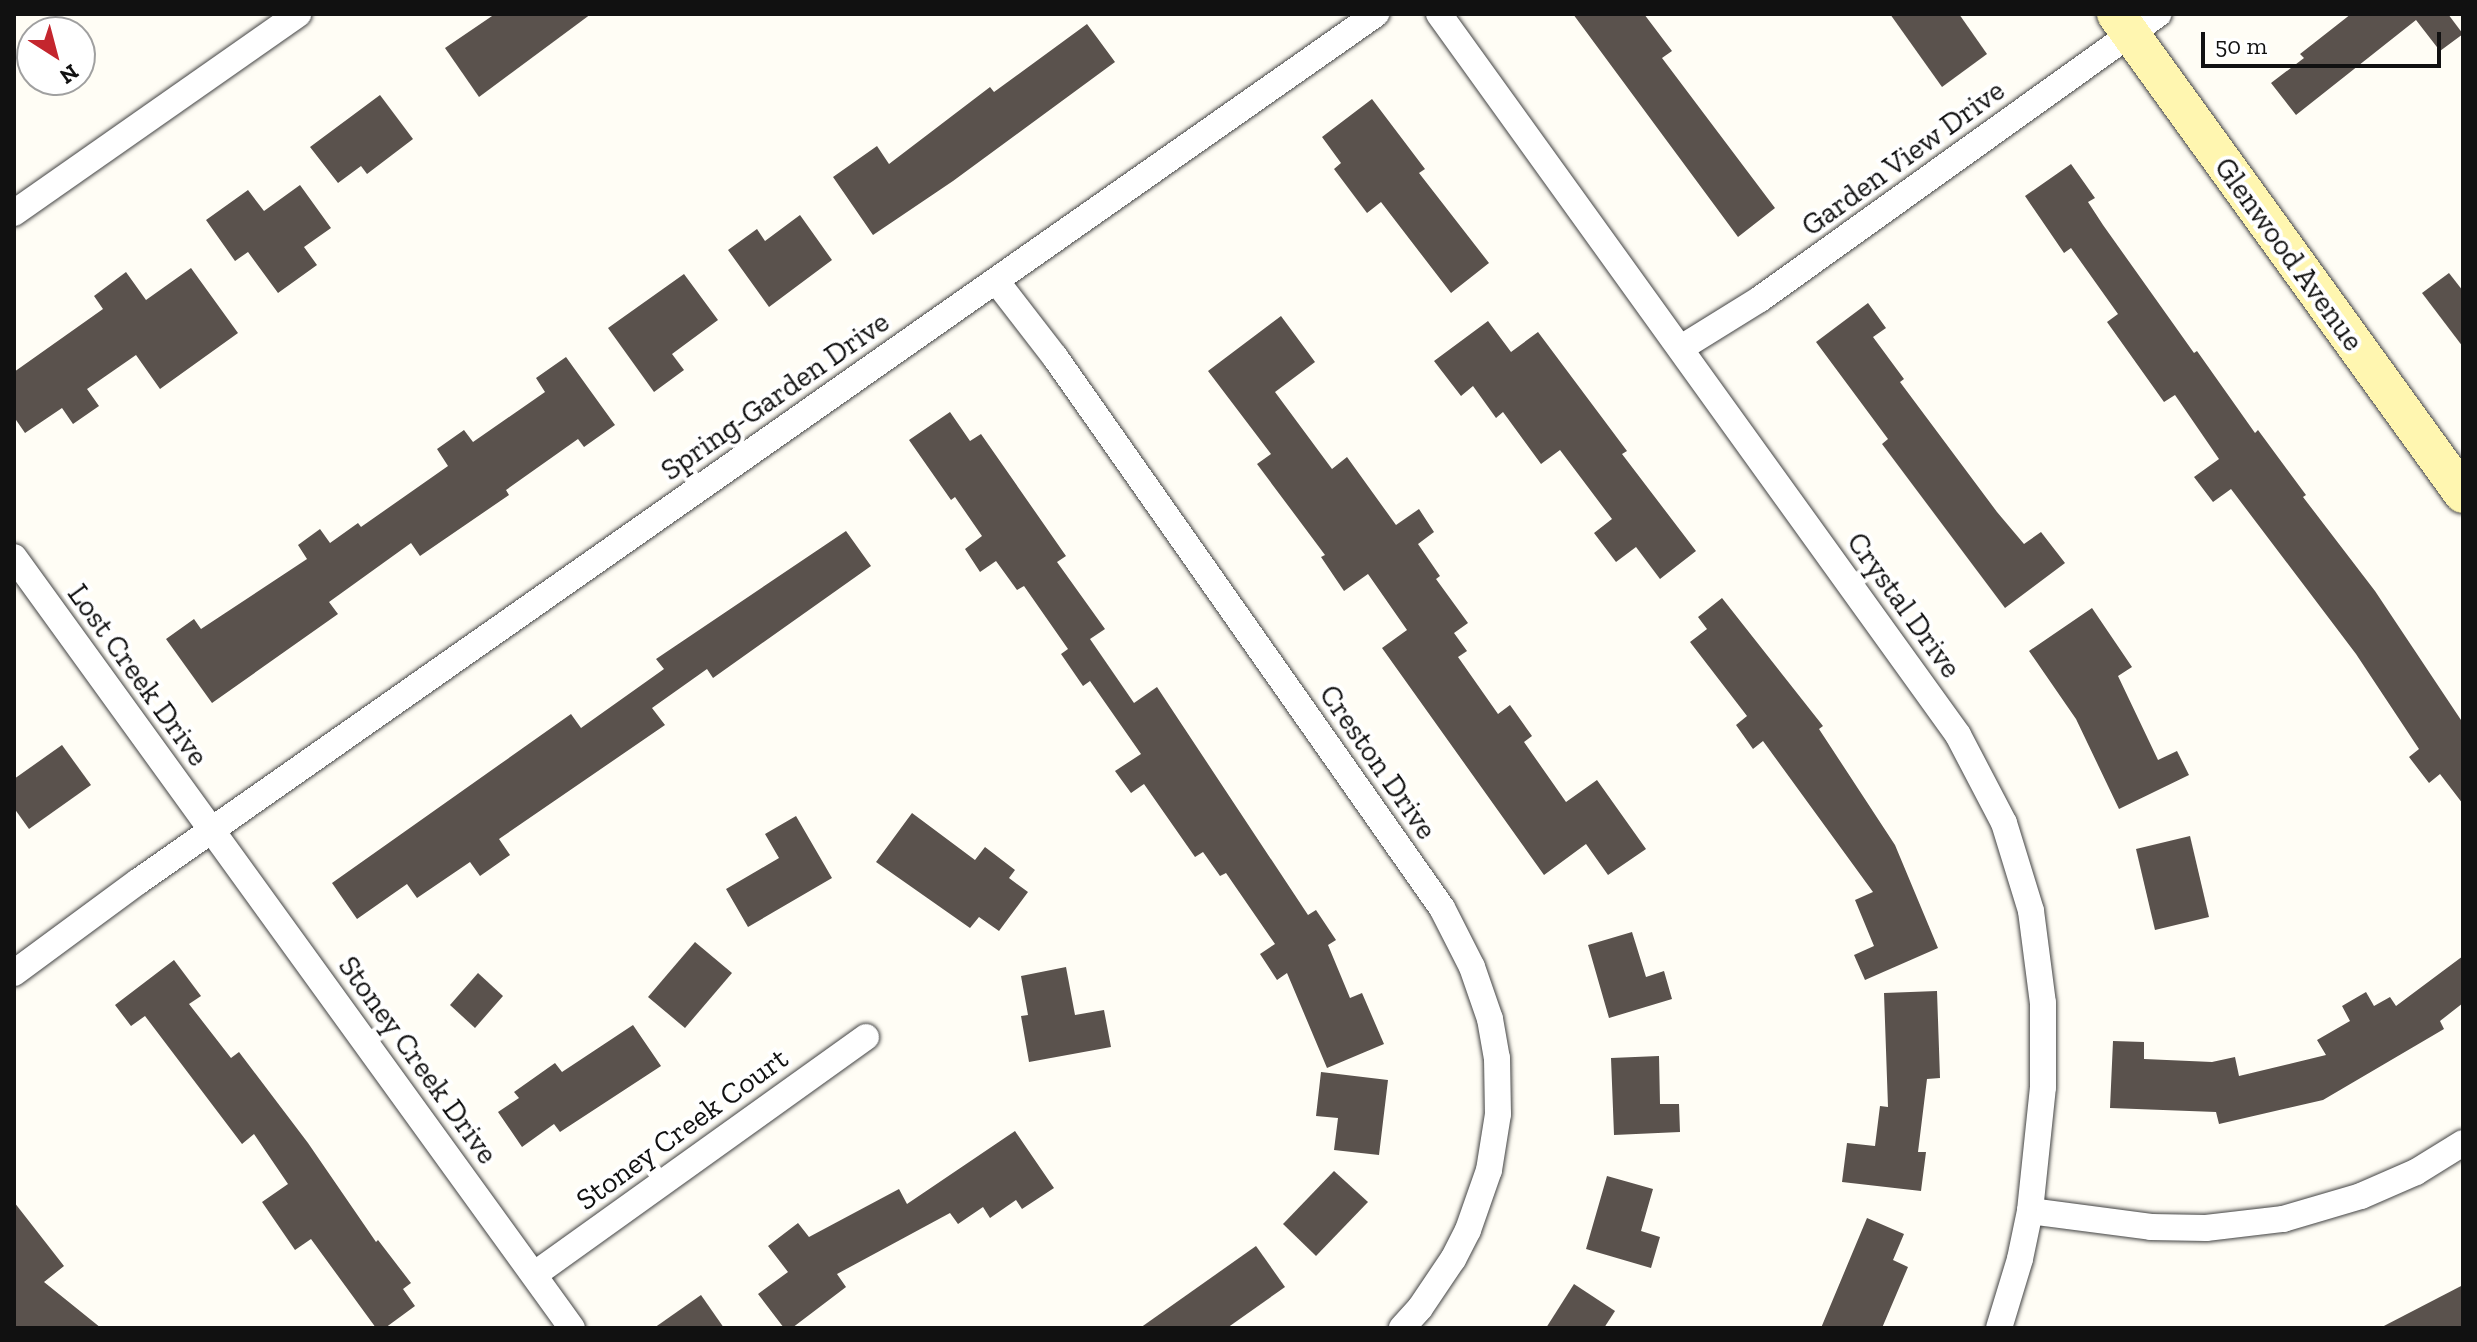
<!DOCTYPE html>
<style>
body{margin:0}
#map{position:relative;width:2477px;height:1342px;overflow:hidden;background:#fffdf5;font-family:"Zilla Slab",serif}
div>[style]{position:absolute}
.building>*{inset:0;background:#5a524d}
.roads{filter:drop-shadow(0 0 2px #444) drop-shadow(0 0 2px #444)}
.street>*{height:26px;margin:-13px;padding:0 13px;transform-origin:13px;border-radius:13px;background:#fff}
.secondary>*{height:38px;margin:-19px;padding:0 19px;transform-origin:19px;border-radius:19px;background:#fff6b0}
span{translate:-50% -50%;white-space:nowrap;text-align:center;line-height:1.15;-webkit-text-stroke:8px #fff;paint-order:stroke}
.street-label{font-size:30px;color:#111}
.frame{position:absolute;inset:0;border:16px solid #111;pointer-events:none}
.north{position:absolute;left:16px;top:16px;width:80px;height:80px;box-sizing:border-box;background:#fff;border:2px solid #a0a0a0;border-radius:50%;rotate:144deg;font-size:22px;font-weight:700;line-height:32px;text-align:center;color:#111}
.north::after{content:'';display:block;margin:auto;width:28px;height:36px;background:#c4262e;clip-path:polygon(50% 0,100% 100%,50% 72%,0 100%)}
.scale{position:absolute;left:2201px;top:32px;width:240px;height:36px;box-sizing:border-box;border:4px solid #111;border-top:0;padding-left:10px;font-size:24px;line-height:28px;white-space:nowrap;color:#111;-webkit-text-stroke:6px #fff;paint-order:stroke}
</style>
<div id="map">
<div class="building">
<div style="clip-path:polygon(495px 14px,591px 14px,479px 97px,445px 48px)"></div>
<div style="clip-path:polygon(1573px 14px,1644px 14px,1672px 51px,1662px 58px,1775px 208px,1738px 237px)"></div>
<div style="clip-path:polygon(1890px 14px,1959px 14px,1987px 54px,1942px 87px)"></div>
<div style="clip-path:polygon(2351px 14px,2448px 14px,2463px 34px,2440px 51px,2416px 20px,2296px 115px,2271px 83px,2304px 58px,2300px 54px)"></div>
<div style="clip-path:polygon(1087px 24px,1115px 62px,953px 181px,873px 235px,833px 177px,877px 146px,889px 164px,990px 87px,994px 92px)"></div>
<div style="clip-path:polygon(380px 95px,413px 139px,367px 174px,361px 166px,338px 183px,310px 147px)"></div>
<div style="clip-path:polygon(1372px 99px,1425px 169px,1419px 173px,1489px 263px,1451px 293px,1381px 202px,1367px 213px,1334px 169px,1341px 163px,1322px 137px)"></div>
<div style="clip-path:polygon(2071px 164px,2095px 198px,2088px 202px,2103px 225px,2194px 353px,2197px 351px,2255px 433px,2258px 430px,2306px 495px,2303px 497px,2375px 591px,2463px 723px,2463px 804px,2440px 774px,2429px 783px,2409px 757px,2419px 749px,2356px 654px,2231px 489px,2213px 502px,2194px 477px,2219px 459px,2175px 395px,2164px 402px,2107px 322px,2118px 314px,2071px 248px,2064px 253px,2025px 196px)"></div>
<div style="clip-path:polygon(300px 185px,331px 228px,304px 247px,317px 265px,278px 293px,248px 252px,235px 261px,206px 220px,248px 190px,264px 211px)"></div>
<div style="clip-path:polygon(800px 215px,832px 260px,769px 307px,728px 250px,757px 229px,765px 241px)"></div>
<div style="clip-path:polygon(191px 268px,238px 333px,160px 389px,136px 355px,87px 389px,99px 406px,73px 424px,62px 408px,25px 433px,14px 417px,14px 372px,103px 309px,94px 296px,126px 272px,146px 300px)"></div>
<div style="clip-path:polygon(2449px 273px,2463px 291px,2463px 347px,2422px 293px)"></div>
<div style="clip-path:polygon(684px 274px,718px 320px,672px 354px,684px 370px,654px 392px,608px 328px)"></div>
<div style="clip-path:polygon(1868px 303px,1886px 328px,1873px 337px,1904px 379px,1900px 382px,1997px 512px,2024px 544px,2041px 532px,2065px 563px,2005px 608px,1882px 444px,1888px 439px,1816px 342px)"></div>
<div style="clip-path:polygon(1281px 316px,1315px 362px,1275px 392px,1332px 469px,1347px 457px,1396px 525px,1419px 509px,1434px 532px,1418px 544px,1440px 576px,1436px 579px,1468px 623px,1454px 633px,1467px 651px,1458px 657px,1498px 714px,1510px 705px,1532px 736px,1524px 742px,1566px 802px,1597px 780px,1646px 849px,1608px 875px,1586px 844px,1544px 875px,1382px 648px,1407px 630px,1368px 574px,1344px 591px,1321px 557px,1325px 555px,1257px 464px,1271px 454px,1208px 371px)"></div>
<div style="clip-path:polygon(1488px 321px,1511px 352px,1538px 332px,1627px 451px,1622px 454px,1696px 551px,1660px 579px,1636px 547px,1616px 562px,1594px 533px,1612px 519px,1560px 450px,1541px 464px,1503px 412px,1496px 418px,1473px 386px,1461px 396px,1434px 361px)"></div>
<div style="clip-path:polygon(566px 357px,615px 425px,584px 447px,578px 439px,506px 490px,509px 495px,420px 556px,411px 543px,329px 602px,338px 614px,212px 703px,166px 639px,194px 619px,201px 629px,307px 559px,298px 545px,320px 529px,330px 543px,358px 523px,361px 527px,448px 466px,437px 449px,464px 430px,473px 442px,545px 392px,536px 378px)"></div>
<div style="clip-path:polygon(950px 412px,970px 441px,981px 434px,1066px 556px,1057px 562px,1105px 629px,1090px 639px,1134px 703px,1157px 687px,1308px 915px,1316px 910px,1336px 940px,1328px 945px,1350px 998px,1362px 993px,1384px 1044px,1327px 1068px,1287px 973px,1277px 980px,1260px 954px,1275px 944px,1226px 873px,1220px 876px,1203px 852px,1195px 857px,1144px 784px,1131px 793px,1115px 771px,1141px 754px,1090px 681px,1083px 686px,1061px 654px,1068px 649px,1024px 586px,1017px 590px,996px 561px,980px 572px,965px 549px,982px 536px,955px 497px,951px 500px,909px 440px)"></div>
<div style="clip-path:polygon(846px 531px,871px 566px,713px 678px,707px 669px,652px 708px,665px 725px,499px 839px,510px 855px,480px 876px,470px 862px,417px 898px,407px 884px,357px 919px,332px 883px,571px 714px,581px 728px,664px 669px,656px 659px)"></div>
<div style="clip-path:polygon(1722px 598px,1823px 726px,1819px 729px,1895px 845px,1938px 948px,1865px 980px,1854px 955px,1874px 946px,1855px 900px,1873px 892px,1763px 741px,1753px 749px,1736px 725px,1747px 716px,1690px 642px,1707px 629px,1698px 617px)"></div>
<div style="clip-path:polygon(2092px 608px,2132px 667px,2118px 676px,2158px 760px,2177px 751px,2189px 775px,2119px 809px,2076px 719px,2029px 651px)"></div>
<div style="clip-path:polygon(62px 745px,91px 785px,29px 829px,14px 808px,14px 779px)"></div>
<div style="clip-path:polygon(912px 813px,975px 860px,985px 847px,1015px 870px,1009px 878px,1028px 892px,999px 931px,979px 917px,970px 928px,876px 862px)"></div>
<div style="clip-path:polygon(796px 816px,832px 878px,748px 927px,726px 889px,779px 858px,765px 834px)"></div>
<div style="clip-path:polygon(2190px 836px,2209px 917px,2155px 930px,2136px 849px)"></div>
<div style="clip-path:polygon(1632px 932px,1646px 977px,1664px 971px,1672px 999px,1609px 1018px,1588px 945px)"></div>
<div style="clip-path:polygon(695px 942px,732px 973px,685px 1028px,648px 997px)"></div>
<div style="clip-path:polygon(2463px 956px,2463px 1003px,2440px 1021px,2444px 1029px,2323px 1100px,2219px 1124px,2216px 1112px,2110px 1108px,2113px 1041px,2144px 1042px,2144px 1059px,2212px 1062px,2235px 1057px,2239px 1076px,2326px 1055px,2317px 1040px,2350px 1021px,2342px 1006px,2366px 992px,2374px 1006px,2390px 997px,2396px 1006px)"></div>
<div style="clip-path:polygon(174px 960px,201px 996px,189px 1004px,231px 1058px,239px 1052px,308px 1143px,376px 1242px,378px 1240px,411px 1283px,403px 1289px,415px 1306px,385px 1328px,376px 1328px,311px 1239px,295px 1250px,262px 1202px,288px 1184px,254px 1134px,242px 1144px,145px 1016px,131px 1026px,115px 1005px)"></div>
<div style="clip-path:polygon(1066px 967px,1075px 1015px,1104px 1010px,1111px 1047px,1029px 1062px,1021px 1016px,1028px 1015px,1021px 976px)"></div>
<div style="clip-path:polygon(478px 973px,503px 996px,475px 1028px,450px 1005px)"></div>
<div style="clip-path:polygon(1937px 991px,1940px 1078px,1927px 1079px,1918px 1152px,1926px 1152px,1921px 1191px,1842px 1182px,1847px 1143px,1875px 1146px,1880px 1106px,1888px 1107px,1884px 993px)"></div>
<div style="clip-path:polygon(633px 1025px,661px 1066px,560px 1132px,554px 1124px,522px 1147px,498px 1112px,519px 1098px,514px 1092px,555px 1063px,562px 1072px)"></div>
<div style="clip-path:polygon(1659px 1056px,1660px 1104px,1679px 1104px,1680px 1132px,1614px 1135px,1611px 1058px)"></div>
<div style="clip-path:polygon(1321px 1072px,1388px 1080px,1379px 1155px,1334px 1150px,1338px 1118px,1316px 1116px)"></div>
<div style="clip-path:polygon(1015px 1131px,1054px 1188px,1022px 1209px,1016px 1200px,990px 1218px,983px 1207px,958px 1224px,950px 1213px,837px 1274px,846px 1287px,792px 1328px,784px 1328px,758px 1294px,788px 1272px,768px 1246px,798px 1223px,809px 1237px,899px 1189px,907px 1204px)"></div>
<div style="clip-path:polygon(1334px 1171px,1368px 1202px,1316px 1256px,1283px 1224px)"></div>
<div style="clip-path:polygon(1607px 1176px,1653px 1189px,1641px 1231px,1660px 1237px,1651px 1268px,1586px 1249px)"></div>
<div style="clip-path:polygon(14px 1202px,64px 1266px,44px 1282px,101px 1328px,14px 1328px)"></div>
<div style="clip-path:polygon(1867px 1218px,1904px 1234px,1893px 1260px,1908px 1267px,1882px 1328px,1821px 1328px)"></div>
<div style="clip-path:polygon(1256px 1246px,1285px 1287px,1227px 1328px,1140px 1328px)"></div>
<div style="clip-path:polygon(1574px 1284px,1615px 1311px,1604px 1328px,1546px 1328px)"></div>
<div style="clip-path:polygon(2463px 1285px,2463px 1328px,2380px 1328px)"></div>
<div style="clip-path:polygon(701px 1295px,724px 1328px,654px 1328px)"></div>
</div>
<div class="roads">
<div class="street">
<div style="left:1439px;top:14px;width:888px;rotate:54.25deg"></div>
<div style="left:1958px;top:735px;width:99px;rotate:62.4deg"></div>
<div style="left:2004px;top:823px;width:92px;rotate:72.9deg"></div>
<div style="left:2031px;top:911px;width:93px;rotate:82.6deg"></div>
<div style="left:2043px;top:1003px;width:84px;rotate:90deg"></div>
<div style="left:2043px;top:1087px;width:125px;rotate:96deg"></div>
<div style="left:2030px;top:1211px;width:49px;rotate:101.8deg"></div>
<div style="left:2020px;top:1259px;width:72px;rotate:106.9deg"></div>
<div style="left:14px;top:213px;width:347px;rotate:-35deg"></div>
<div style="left:997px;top:282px;width:95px;rotate:52.3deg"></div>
<div style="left:1055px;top:357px;width:673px;rotate:54.92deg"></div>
<div style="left:1442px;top:908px;width:66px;rotate:63deg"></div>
<div style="left:1472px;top:967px;width:55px;rotate:70.9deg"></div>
<div style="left:1490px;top:1019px;width:40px;rotate:80deg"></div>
<div style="left:1497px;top:1058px;width:56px;rotate:89deg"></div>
<div style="left:1498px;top:1114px;width:57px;rotate:99.1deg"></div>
<div style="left:1489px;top:1170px;width:64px;rotate:109.3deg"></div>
<div style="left:1468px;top:1230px;width:33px;rotate:117deg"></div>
<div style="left:1453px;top:1259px;width:59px;rotate:124deg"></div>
<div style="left:1420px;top:1308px;width:27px;rotate:132deg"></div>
<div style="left:1681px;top:348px;width:93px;rotate:-31.8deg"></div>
<div style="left:1760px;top:299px;width:490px;rotate:-35.6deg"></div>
<div style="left:14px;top:557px;width:952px;rotate:54.11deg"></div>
<div style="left:14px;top:973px;width:155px;rotate:-36.4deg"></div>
<div style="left:139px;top:881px;width:1511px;rotate:-35.03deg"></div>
<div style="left:2030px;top:1211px;width:122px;rotate:7.5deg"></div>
<div style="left:2151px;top:1227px;width:55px;rotate:1deg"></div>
<div style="left:2206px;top:1228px;width:78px;rotate:-6.7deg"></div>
<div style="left:2283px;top:1219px;width:81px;rotate:-16.4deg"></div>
<div style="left:2361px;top:1196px;width:60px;rotate:-23.6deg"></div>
<div style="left:2416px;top:1172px;width:55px;rotate:-31.7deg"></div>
<div style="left:535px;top:1274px;width:407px;rotate:-35.6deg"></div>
</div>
<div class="secondary">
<div style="left:2116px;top:14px;width:592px;rotate:54.14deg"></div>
</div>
</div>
<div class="street-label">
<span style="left:1903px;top:158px;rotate:-36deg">Garden View Drive</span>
<span style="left:2289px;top:254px;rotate:54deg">Glenwood Avenue</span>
<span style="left:775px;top:396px;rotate:-35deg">Spring-Garden Drive</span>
<span style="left:1904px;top:605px;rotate:54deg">Crystal Drive</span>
<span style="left:138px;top:675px;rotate:54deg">Lost Creek Drive</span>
<span style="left:1378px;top:762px;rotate:55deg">Creston Drive</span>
<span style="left:418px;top:1060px;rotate:54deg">Stoney Creek Drive</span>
<span style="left:682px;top:1129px;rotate:-36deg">Stoney Creek Court</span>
</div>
<div class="frame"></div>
<div class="north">N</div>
<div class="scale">50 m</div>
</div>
